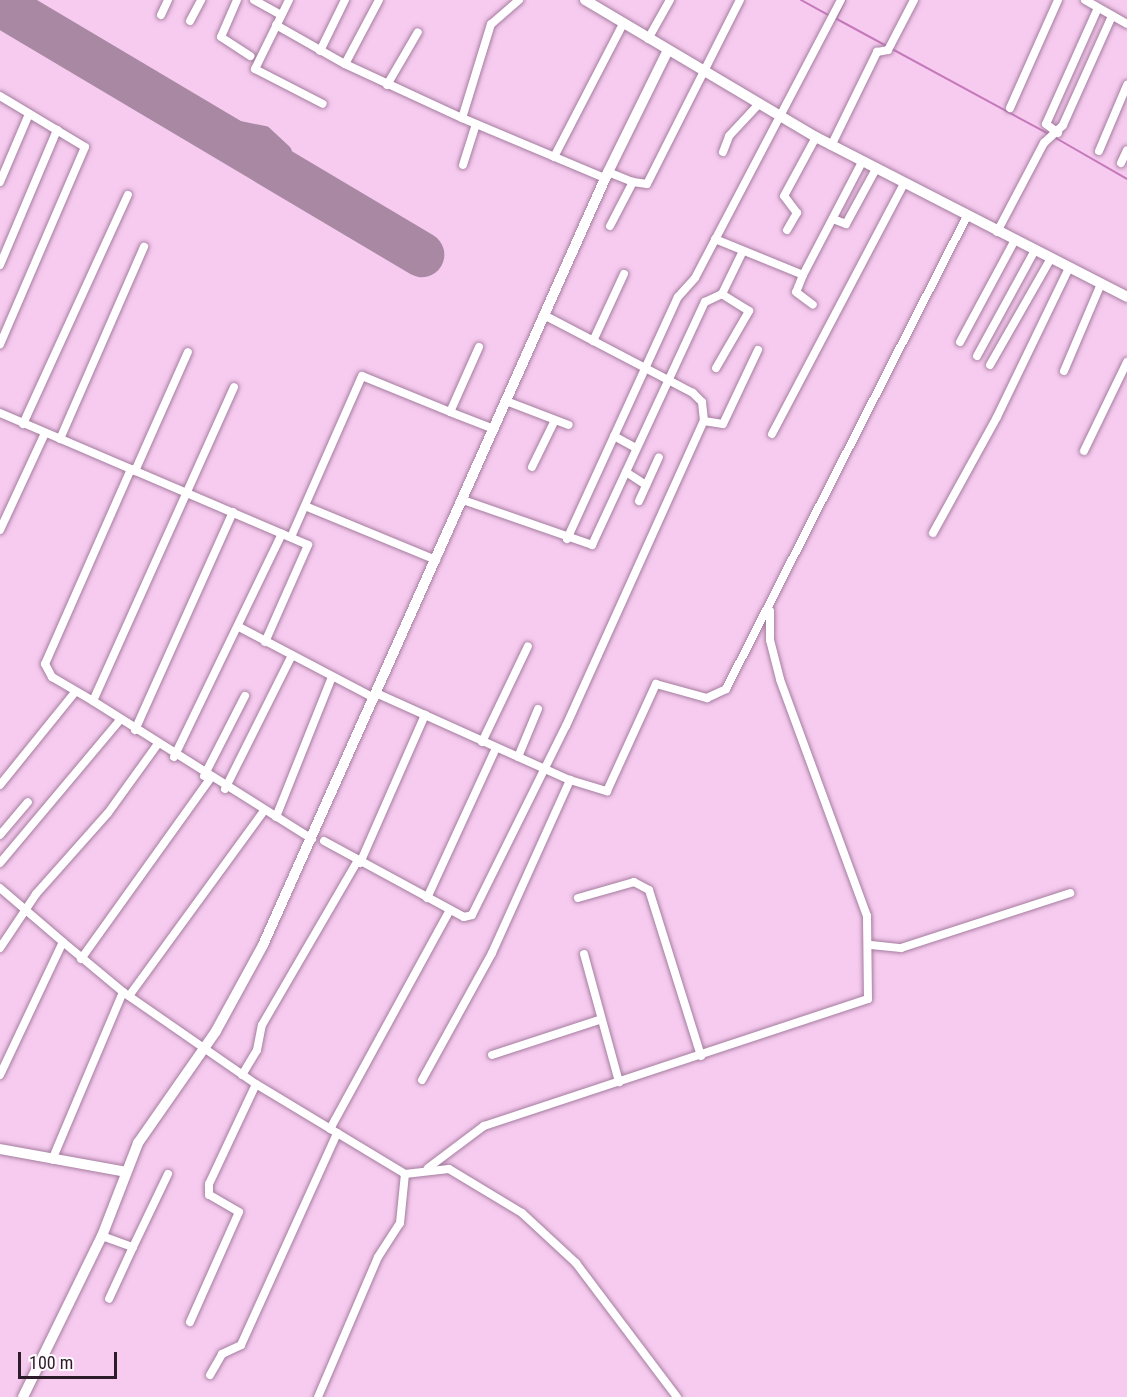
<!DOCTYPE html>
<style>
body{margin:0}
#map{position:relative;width:1127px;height:1397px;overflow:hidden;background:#f6cbef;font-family:"Roboto Condensed",sans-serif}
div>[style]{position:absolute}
.stream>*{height:2px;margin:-1px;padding:0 1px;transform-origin:1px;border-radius:1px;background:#c579ba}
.taxiway>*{height:18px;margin:-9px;padding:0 9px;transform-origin:9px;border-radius:9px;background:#a888a2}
.runway>*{height:45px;margin:-22.5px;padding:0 22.5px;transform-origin:22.5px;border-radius:22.5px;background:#a888a2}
.roads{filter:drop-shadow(0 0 2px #a57d9f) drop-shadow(0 0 2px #a57d9f)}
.street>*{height:8px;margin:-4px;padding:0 4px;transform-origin:4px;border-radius:4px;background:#fff}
.secondary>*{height:10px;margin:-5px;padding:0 5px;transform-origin:5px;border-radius:5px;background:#fff}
span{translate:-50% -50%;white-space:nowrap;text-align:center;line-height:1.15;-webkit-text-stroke:6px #fefafe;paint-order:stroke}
.scale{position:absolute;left:18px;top:1352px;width:99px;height:27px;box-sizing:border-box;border:3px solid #2c1c29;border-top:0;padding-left:8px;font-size:18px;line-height:21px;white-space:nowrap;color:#2c1c29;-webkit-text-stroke:4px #fefafe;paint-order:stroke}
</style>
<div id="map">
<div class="stream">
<div style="left:801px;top:0;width:33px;rotate:29deg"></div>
<div style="left:835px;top:18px;width:243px;rotate:28.5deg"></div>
<div style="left:836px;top:19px;width:21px;rotate:-65deg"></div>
<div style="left:1054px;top:137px;width:84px;rotate:29.9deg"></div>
</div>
<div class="taxiway">
<div style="left:197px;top:121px;width:68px;rotate:11.8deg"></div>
<div style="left:264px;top:135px;width:26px;rotate:43deg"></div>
<div style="left:283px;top:153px;width:16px;rotate:125deg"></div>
</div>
<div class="runway">
<div style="left:0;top:4px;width:490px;rotate:30.7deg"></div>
</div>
<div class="roads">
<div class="street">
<div style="left:237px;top:0;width:40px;rotate:113.4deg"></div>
<div style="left:221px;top:37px;width:35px;rotate:33deg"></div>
<div style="left:254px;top:0;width:31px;rotate:29deg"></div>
<div style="left:289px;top:0;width:77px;rotate:116.2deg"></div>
<div style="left:255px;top:69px;width:76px;rotate:27.2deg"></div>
<div style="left:519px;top:0;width:37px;rotate:139deg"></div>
<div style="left:491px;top:24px;width:98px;rotate:107.1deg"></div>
<div style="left:462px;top:118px;width:155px;rotate:22.8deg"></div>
<div style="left:1085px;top:0;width:48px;rotate:29.7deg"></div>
<div style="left:161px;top:15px;width:17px;rotate:-65deg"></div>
<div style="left:190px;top:21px;width:24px;rotate:-62deg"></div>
<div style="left:276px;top:25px;width:79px;rotate:29.5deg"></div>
<div style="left:345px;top:64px;width:129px;rotate:24.8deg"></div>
<div style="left:648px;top:39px;width:45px;rotate:-60.6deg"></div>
<div style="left:320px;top:51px;width:57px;rotate:-63.9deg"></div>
<div style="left:345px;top:64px;width:72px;rotate:-62deg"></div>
<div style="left:387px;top:85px;width:61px;rotate:-59.7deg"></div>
<div style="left:0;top:96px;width:99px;rotate:31deg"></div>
<div style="left:85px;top:147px;width:215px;rotate:113.3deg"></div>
<div style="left:1010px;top:108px;width:118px;rotate:-66deg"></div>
<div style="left:1058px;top:133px;width:15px;rotate:-143deg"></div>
<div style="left:1046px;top:124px;width:127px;rotate:-65.9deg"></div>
<div style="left:831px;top:146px;width:105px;rotate:-63.9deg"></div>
<div style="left:877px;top:52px;width:11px;rotate:-10deg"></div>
<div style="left:888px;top:50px;width:56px;rotate:-62.5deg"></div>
<div style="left:1099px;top:151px;width:72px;rotate:-67deg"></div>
<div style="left:723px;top:152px;width:17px;rotate:-69deg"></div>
<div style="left:729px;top:136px;width:42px;rotate:-46.9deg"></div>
<div style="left:554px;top:157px;width:150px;rotate:-62.6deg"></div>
<div style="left:1121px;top:163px;width:14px;rotate:-65deg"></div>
<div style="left:463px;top:165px;width:43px;rotate:-72.4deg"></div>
<div style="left:608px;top:172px;width:27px;rotate:22deg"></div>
<div style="left:0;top:182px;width:74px;rotate:-66.9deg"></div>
<div style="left:833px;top:219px;width:14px;rotate:21deg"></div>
<div style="left:846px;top:224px;width:63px;rotate:-61.4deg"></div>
<div style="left:610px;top:226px;width:50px;rotate:-62.4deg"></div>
<div style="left:633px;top:182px;width:14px;rotate:8deg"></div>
<div style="left:647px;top:184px;width:206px;rotate:-63.2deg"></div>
<div style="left:787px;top:230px;width:20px;rotate:-60deg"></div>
<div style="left:797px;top:213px;width:21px;rotate:-127deg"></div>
<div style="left:784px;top:196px;width:67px;rotate:-61.5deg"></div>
<div style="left:997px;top:232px;width:101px;rotate:-62.2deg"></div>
<div style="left:1044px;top:143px;width:26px;rotate:-43deg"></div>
<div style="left:1063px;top:125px;width:120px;rotate:-65.8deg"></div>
<div style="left:715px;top:239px;width:95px;rotate:22.2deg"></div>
<div style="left:803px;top:275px;width:127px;rotate:-62.4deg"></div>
<div style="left:0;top:265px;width:147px;rotate:-67.1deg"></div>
<div style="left:803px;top:275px;width:18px;rotate:112deg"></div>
<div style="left:796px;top:292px;width:21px;rotate:37deg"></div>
<div style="left:593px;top:341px;width:74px;rotate:-65.2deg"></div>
<div style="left:960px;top:342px;width:116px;rotate:-61.7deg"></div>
<div style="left:479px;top:347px;width:71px;rotate:114deg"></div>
<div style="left:450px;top:412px;width:47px;rotate:21.1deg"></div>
<div style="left:977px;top:356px;width:121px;rotate:-61.3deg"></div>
<div style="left:990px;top:365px;width:123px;rotate:-60.3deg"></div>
<div style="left:716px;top:368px;width:66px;rotate:-59.9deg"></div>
<div style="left:749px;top:311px;width:32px;rotate:-148deg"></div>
<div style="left:1064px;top:371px;width:95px;rotate:-67deg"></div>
<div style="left:506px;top:401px;width:67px;rotate:20.9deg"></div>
<div style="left:0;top:413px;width:335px;rotate:23.2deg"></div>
<div style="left:308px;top:545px;width:106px;rotate:113.9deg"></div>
<div style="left:704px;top:421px;width:19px;rotate:9deg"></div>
<div style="left:723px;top:424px;width:82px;rotate:-64.7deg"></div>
<div style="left:23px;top:424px;width:252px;rotate:-65.4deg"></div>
<div style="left:772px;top:434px;width:283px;rotate:-62.2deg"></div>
<div style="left:614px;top:436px;width:25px;rotate:29deg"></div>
<div style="left:60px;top:439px;width:210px;rotate:-66.4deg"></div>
<div style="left:1084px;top:451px;width:99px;rotate:-64.2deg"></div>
<div style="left:532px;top:467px;width:52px;rotate:-63.9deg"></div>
<div style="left:131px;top:469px;width:213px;rotate:113.8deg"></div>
<div style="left:45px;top:664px;width:15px;rotate:62deg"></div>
<div style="left:52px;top:677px;width:48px;rotate:30.3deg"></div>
<div style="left:93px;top:701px;width:344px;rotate:-65.8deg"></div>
<div style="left:135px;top:471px;width:130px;rotate:-66deg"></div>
<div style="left:626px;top:472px;width:24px;rotate:33deg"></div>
<div style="left:463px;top:500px;width:137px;rotate:19.2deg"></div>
<div style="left:592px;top:545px;width:268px;rotate:-65.1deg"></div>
<div style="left:705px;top:302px;width:19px;rotate:-25deg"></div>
<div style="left:722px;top:294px;width:48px;rotate:-64deg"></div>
<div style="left:639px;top:501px;width:48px;rotate:-65.6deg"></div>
<div style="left:305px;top:506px;width:142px;rotate:22.4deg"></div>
<div style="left:0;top:530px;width:107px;rotate:-65.1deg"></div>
<div style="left:933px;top:533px;width:132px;rotate:-61.1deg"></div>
<div style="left:997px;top:417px;width:165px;rotate:-64.2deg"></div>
<div style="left:291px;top:537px;width:176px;rotate:-66.2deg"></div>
<div style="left:362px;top:376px;width:95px;rotate:22.2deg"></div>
<div style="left:567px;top:539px;width:266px;rotate:-65.4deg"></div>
<div style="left:678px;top:297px;width:25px;rotate:-48deg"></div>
<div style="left:695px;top:278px;width:314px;rotate:-62.3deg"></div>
<div style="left:239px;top:627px;width:153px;rotate:27.7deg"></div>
<div style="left:376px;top:693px;width:213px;rotate:24.2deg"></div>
<div style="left:570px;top:780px;width:39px;rotate:17deg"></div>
<div style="left:607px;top:791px;width:118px;rotate:-65.4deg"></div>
<div style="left:656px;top:684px;width:53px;rotate:15.4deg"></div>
<div style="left:707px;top:698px;width:21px;rotate:-25deg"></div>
<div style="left:726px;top:689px;width:531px;rotate:-63deg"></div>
<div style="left:93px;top:701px;width:259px;rotate:32.2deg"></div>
<div style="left:135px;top:730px;width:239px;rotate:-65.8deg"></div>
<div style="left:482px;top:742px;width:106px;rotate:-64.4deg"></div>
<div style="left:174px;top:757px;width:248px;rotate:-64.2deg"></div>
<div style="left:518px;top:757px;width:52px;rotate:-67.4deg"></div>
<div style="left:204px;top:776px;width:90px;rotate:-62.9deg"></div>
<div style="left:0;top:785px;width:119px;rotate:-51.1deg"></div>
<div style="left:225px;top:789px;width:148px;rotate:-63.4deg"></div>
<div style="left:276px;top:817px;width:151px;rotate:-68.2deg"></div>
<div style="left:0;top:835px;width:43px;rotate:-49.7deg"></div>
<div style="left:324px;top:841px;width:159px;rotate:28.5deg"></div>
<div style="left:464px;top:917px;width:8px;rotate:-14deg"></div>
<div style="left:472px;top:915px;width:211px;rotate:-63.6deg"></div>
<div style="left:566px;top:726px;width:335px;rotate:-65.7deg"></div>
<div style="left:704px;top:421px;width:19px;rotate:-96deg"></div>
<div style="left:702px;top:402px;width:13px;rotate:-135deg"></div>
<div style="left:693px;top:393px;width:168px;rotate:-152.4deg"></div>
<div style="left:0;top:863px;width:187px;rotate:-50deg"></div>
<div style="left:360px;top:863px;width:162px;rotate:-66.3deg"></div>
<div style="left:0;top:888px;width:83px;rotate:40.6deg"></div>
<div style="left:427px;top:898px;width:165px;rotate:-65.3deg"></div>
<div style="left:578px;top:898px;width:58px;rotate:-15.9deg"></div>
<div style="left:634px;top:882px;width:17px;rotate:28deg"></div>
<div style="left:649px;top:890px;width:174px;rotate:72.6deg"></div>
<div style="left:871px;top:945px;width:30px;rotate:6deg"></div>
<div style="left:901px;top:948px;width:178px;rotate:-18deg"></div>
<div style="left:0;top:948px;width:65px;rotate:-56.3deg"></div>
<div style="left:36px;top:894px;width:108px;rotate:-48.4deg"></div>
<div style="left:108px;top:813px;width:84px;rotate:-54.2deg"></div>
<div style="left:584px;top:954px;width:133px;rotate:74.7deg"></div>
<div style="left:81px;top:959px;width:221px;rotate:-54.4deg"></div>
<div style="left:123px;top:992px;width:162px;rotate:34.7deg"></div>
<div style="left:256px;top:1084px;width:174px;rotate:31.1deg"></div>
<div style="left:405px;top:1174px;width:44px;rotate:-6.5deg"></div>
<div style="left:449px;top:1169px;width:85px;rotate:31.1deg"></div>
<div style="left:522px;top:1213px;width:74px;rotate:42.8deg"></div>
<div style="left:576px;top:1263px;width:168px;rotate:53deg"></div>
<div style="left:129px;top:996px;width:229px;rotate:-53.9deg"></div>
<div style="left:492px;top:1055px;width:113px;rotate:-18.1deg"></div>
<div style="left:0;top:1075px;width:147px;rotate:-64.7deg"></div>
<div style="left:63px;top:942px;width:78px;rotate:39.8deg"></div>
<div style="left:123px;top:992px;width:182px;rotate:112.9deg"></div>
<div style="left:242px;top:1075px;width:29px;rotate:-59deg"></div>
<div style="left:257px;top:1050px;width:25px;rotate:-79deg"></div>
<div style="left:262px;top:1025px;width:189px;rotate:-59.8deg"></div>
<div style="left:422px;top:1080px;width:145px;rotate:-61.1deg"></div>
<div style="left:492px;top:953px;width:190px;rotate:-65.7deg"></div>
<div style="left:330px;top:1129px;width:250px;rotate:-61.3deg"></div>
<div style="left:428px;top:1168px;width:70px;rotate:-36.9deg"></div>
<div style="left:484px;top:1126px;width:404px;rotate:-18.3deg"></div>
<div style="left:868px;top:999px;width:83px;rotate:-90.7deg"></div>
<div style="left:867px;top:916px;width:252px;rotate:-110.2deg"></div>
<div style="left:780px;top:679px;width:40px;rotate:-104.4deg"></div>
<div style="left:770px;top:640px;width:29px;rotate:-90deg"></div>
<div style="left:102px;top:1236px;width:33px;rotate:20deg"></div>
<div style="left:133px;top:1247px;width:57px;rotate:114.8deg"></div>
<div style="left:133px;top:1247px;width:81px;rotate:-64.4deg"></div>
<div style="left:190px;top:1322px;width:120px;rotate:-66deg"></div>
<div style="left:239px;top:1212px;width:34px;rotate:-150deg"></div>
<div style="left:209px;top:1195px;width:11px;rotate:-90deg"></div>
<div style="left:209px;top:1184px;width:110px;rotate:-64.8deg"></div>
<div style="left:210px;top:1375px;width:24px;rotate:-60deg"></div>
<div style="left:222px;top:1354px;width:21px;rotate:-25deg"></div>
<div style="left:241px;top:1345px;width:233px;rotate:-65.6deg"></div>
<div style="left:318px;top:1397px;width:152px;rotate:-66.8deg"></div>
<div style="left:378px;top:1257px;width:40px;rotate:-57.1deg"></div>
<div style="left:400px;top:1223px;width:49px;rotate:-84.2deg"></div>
</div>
<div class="secondary">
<div style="left:585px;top:0;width:269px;rotate:30.7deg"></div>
<div style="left:816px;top:137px;width:350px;rotate:27.2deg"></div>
<div style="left:0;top:1149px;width:128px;rotate:10.3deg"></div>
<div style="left:23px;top:1397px;width:179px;rotate:-63.9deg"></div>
<div style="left:102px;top:1236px;width:100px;rotate:-68.8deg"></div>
<div style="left:138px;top:1143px;width:136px;rotate:-55.1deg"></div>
<div style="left:216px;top:1031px;width:98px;rotate:-61.3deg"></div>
<div style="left:263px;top:945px;width:846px;rotate:-65.95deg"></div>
<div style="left:608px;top:172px;width:134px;rotate:-63.8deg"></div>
</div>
</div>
<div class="scale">100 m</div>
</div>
